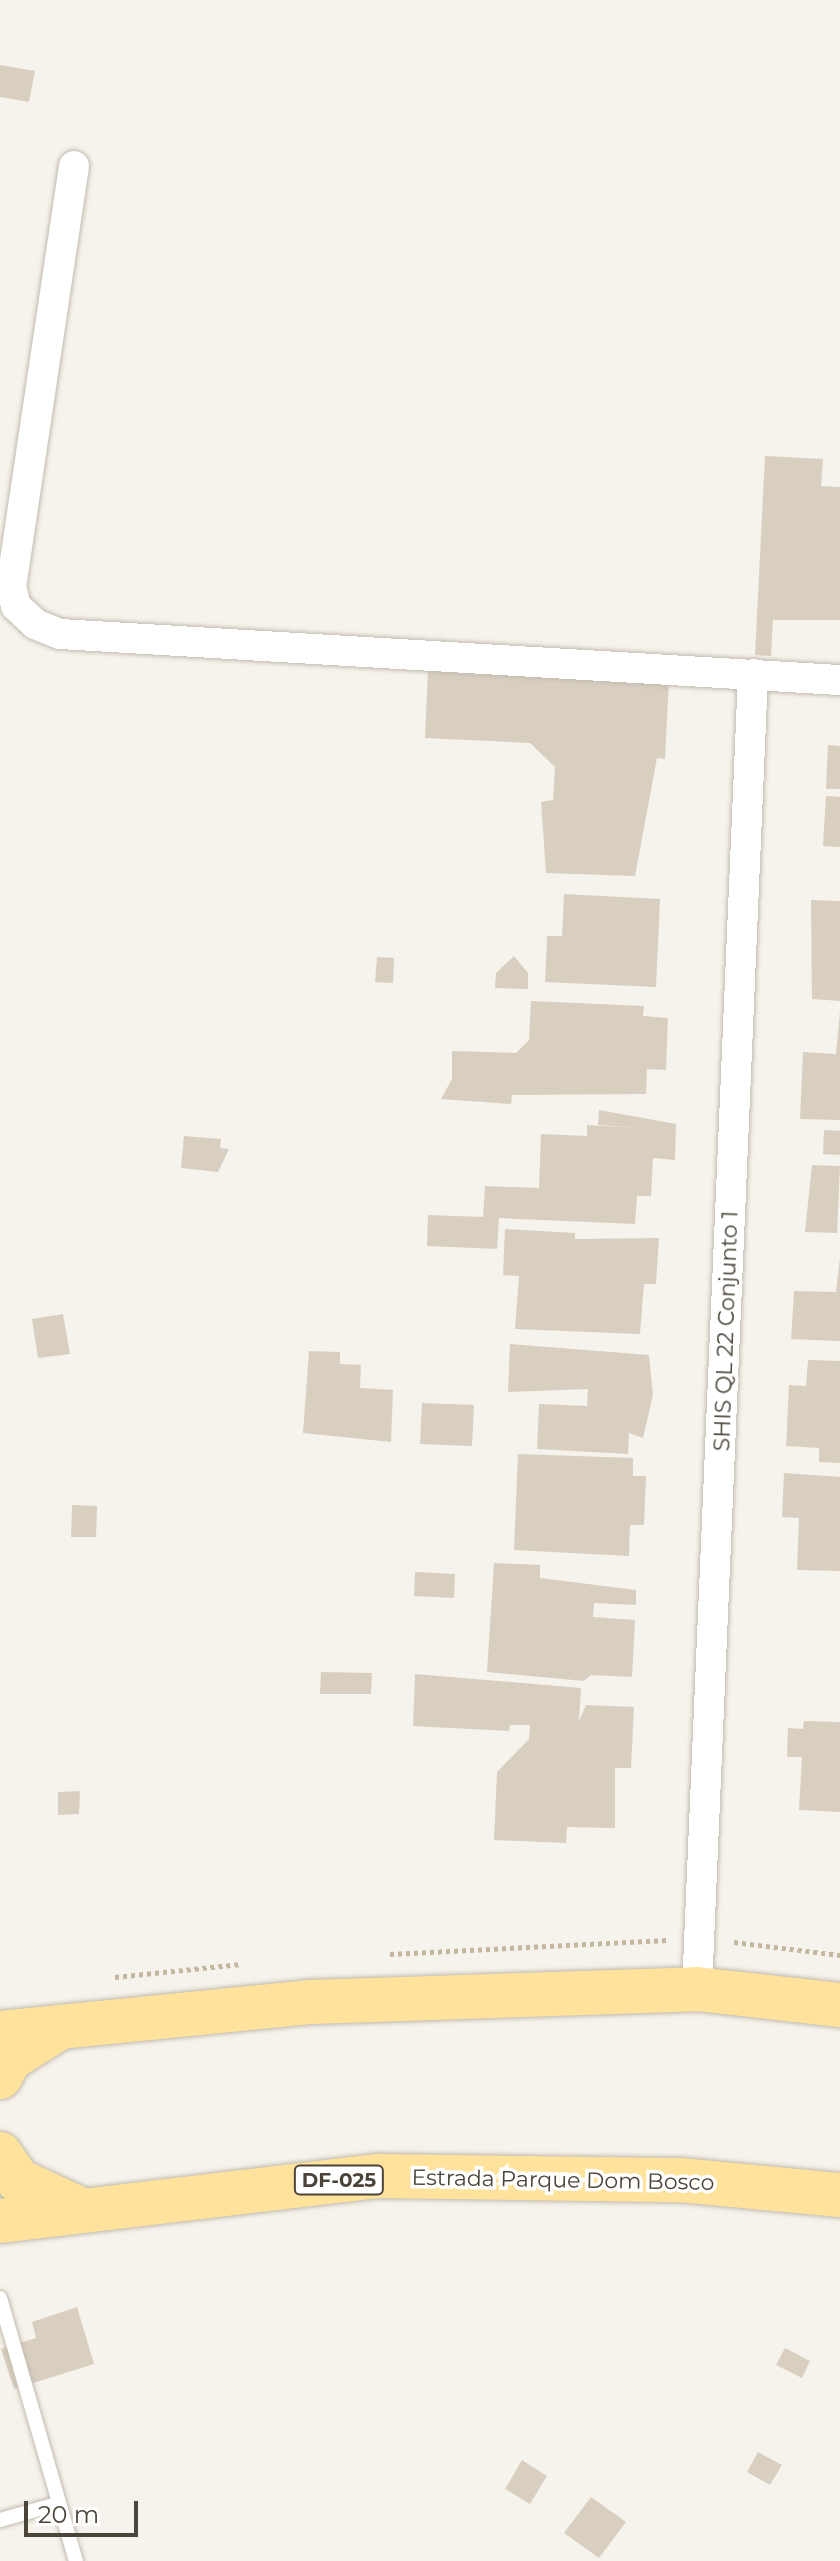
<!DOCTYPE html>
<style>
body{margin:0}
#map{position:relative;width:840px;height:2561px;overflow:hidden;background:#f6f3ec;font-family:Montserrat,sans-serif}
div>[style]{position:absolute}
.building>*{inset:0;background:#d8cfc1}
.path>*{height:5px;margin-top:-2.5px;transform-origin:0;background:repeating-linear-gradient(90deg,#c4b79f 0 4px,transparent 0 8px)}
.roads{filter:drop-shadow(0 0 2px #c2bbae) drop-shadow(0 0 2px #c2bbae)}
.service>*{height:14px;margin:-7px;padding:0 7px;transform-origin:7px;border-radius:7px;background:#fff}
.minor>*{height:30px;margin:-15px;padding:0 15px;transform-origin:15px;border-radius:15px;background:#fff}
.primary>*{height:44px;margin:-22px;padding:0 22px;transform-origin:22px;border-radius:22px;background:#ffe39c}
span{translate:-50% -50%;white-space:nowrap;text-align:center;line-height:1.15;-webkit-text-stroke:7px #fff;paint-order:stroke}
.shield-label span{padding:2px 6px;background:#fff;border:2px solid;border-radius:6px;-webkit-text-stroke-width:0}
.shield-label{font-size:20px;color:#4b4439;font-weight:700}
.street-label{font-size:22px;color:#4b4439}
.scale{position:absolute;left:24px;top:2501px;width:114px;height:36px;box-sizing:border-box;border:4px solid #4b4439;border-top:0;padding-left:10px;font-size:24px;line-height:28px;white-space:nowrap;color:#4b4439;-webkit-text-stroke:6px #fff;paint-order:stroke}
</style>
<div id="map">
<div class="building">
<div style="clip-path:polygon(0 65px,35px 71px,29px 102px,0 97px)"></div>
<div style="clip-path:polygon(765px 456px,823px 459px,821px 486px,840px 487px,840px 620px,773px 620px,771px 656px,755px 655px)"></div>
<div style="clip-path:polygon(428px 669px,669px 680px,665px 759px,657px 758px,635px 876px,546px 873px,541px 802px,553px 800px,555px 767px,530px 743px,425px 738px)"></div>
<div style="clip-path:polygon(828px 745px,840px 746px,840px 789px,826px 789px)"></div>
<div style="clip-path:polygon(826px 796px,840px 797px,840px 847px,823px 846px)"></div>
<div style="clip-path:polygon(564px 894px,660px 899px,656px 987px,545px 982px,547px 936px,562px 936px)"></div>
<div style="clip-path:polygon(811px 900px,840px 901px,840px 1001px,812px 999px)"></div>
<div style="clip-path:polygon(514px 956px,528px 973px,528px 989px,495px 988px,496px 973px)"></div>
<div style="clip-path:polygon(377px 957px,394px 958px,393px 983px,375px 982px)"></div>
<div style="clip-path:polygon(531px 1001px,644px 1006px,643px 1016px,668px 1018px,666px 1070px,647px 1069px,646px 1094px,512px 1095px,511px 1104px,441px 1099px,452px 1079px,452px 1051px,516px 1053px,529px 1040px)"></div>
<div style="clip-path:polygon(840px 1011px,840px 1120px,800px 1119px,803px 1052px,836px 1054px)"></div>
<div style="clip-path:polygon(599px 1110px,676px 1124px,675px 1160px,653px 1158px,651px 1196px,637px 1196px,635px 1224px,499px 1218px,497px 1249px,427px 1246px,428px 1215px,483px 1217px,485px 1186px,539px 1188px,541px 1134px,587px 1136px,587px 1125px,639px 1128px,598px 1125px)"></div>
<div style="clip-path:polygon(824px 1130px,840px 1131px,840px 1155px,823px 1154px)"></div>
<div style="clip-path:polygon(184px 1136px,221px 1139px,220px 1148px,229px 1149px,218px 1172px,181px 1168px)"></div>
<div style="clip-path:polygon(812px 1165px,840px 1166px,837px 1233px,805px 1232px)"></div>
<div style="clip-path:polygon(505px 1229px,575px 1233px,575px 1239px,659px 1238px,656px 1284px,644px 1284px,640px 1334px,515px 1329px,519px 1276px,503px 1275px)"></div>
<div style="clip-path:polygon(840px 1257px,840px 1341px,791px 1339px,794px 1291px,836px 1292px)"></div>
<div style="clip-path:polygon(63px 1314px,70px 1354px,38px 1358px,32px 1319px)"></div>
<div style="clip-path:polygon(510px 1344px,649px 1355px,653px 1395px,643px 1438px,629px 1433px,628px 1454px,537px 1449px,539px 1404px,587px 1406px,588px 1389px,508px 1392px)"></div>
<div style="clip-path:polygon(309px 1351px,340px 1352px,340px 1364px,361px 1365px,360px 1388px,393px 1390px,391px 1442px,303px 1433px)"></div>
<div style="clip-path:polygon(808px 1360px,840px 1361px,840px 1463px,819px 1462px,819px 1448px,786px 1446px,789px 1385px,806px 1386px)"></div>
<div style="clip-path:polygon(422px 1403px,474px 1405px,472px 1446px,420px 1444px)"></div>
<div style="clip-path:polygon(518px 1454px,633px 1458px,633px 1476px,646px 1476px,644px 1525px,630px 1525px,629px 1556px,514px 1550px)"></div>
<div style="clip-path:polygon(784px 1473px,840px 1477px,840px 1571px,797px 1570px,799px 1518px,782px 1517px)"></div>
<div style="clip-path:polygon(72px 1505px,97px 1506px,96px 1537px,71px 1537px)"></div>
<div style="clip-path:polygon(494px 1563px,540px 1565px,540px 1578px,636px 1590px,636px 1605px,594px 1603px,593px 1617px,635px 1620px,632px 1677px,591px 1675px,584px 1681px,487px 1672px)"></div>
<div style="clip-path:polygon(415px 1572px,455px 1574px,454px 1598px,414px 1596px)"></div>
<div style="clip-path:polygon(321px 1672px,372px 1673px,371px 1694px,320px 1694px)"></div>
<div style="clip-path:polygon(415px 1674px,581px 1688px,579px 1721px,586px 1705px,634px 1707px,631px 1768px,615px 1768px,615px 1828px,567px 1827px,566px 1843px,494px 1840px,497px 1772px,529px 1739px,530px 1725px,510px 1725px,509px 1731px,413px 1726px)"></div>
<div style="clip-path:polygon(804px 1721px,840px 1722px,840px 1812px,799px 1810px,802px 1757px,787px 1757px,788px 1728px,803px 1729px)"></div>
<div style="clip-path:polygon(80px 1791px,79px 1814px,58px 1815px,58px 1792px)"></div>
<div style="clip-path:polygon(77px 2307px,94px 2364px,14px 2389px,1px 2349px,36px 2338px,32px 2322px)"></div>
<div style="clip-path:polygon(785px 2348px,810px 2361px,802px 2378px,776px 2365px)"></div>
<div style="clip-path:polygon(758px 2452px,782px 2465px,770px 2485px,747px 2472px)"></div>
<div style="clip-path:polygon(522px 2460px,547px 2476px,530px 2504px,505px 2489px)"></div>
<div style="clip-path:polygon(591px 2497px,626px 2522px,599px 2558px,564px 2533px)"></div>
</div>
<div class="path">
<div style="left:734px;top:1942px;width:107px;rotate:7deg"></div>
<div style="left:390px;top:1954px;width:278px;rotate:-2.9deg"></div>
<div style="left:115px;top:1977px;width:127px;rotate:-5.9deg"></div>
</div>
<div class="roads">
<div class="service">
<div style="left:0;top:2298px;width:274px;rotate:73.9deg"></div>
<div style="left:0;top:2520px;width:59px;rotate:-15.7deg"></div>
</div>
<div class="minor">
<div style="left:74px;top:166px;width:425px;rotate:98.5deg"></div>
<div style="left:11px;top:586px;width:21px;rotate:76deg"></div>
<div style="left:16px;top:606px;width:26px;rotate:43deg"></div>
<div style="left:35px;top:624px;width:27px;rotate:22deg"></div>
<div style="left:60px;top:634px;width:781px;rotate:3.38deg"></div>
<div style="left:697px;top:1989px;width:1316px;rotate:-87.56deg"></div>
</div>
<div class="primary">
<div style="left:0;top:2033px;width:314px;rotate:-5.7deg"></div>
<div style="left:312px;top:2002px;width:385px;rotate:-1.9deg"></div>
<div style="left:697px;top:1989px;width:144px;rotate:6.4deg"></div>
<div style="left:0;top:2077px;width:21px;rotate:-61deg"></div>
<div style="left:10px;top:2059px;width:54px;rotate:-32.2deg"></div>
<div style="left:0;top:2154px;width:33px;rotate:55deg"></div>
<div style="left:19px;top:2181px;width:67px;rotate:24.7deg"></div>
<div style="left:0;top:2221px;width:382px;rotate:-6.8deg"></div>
<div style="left:379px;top:2176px;width:301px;rotate:0.8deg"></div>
<div style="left:680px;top:2180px;width:161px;rotate:5.4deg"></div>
</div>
</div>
<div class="shield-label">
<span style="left:339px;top:2180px">DF-025</span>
</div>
<div class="street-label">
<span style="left:726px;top:1331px;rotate:-88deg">SHIS QL 22 Conjunto 1</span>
<span style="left:563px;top:2180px;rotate:1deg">Estrada Parque Dom Bosco</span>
</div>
<div class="scale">20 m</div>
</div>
